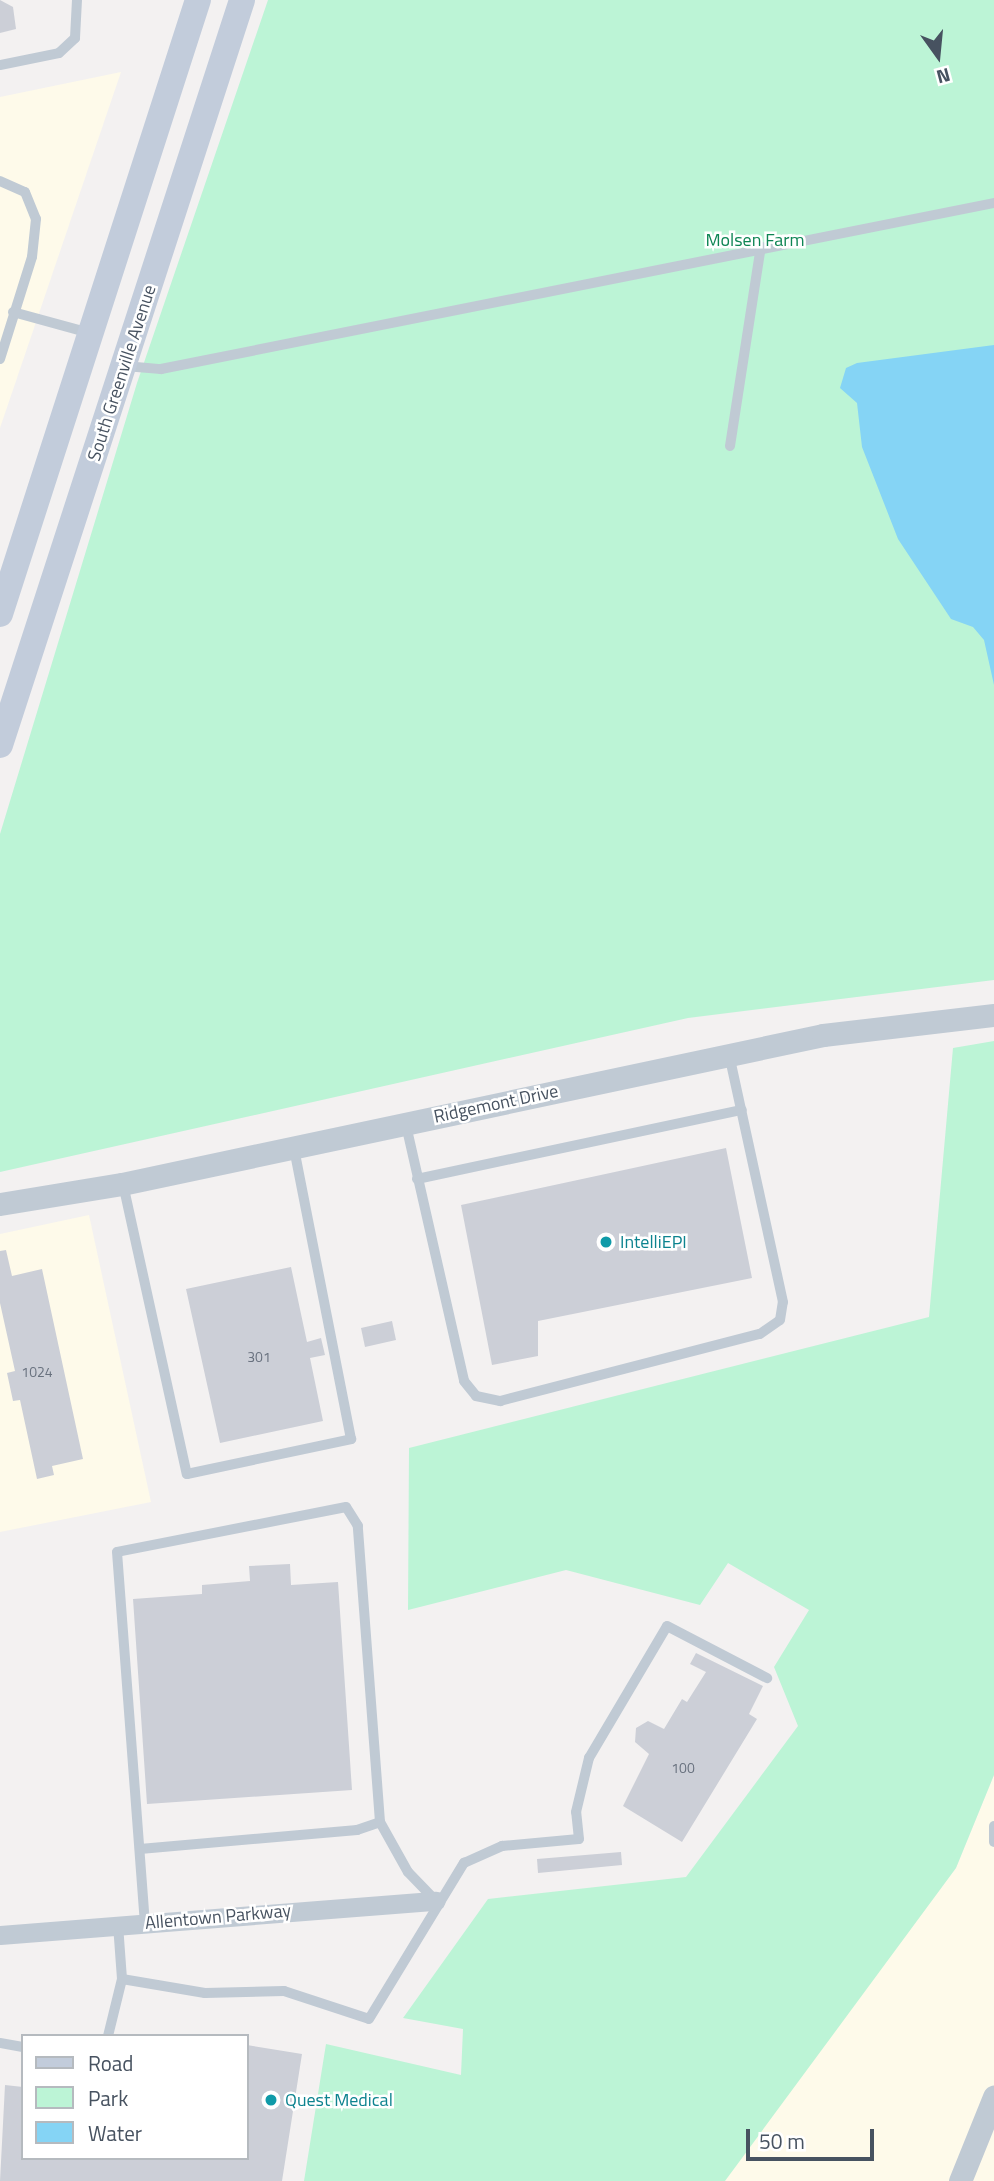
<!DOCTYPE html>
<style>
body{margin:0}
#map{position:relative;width:994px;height:2181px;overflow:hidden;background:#f3f1f1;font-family:"Titillium Web",sans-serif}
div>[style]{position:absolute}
.commercial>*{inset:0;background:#fefaea}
.green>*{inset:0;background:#bcf4d6}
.water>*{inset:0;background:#85d4f5}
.building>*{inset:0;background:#cccfd7}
.service>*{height:10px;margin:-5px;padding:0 5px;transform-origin:5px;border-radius:5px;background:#c0cad4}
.minor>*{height:19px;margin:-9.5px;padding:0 9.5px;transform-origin:9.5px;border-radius:9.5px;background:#c0cad4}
.tertiary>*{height:23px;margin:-11.5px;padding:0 11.5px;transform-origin:11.5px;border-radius:11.5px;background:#c0cad4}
.secondary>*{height:26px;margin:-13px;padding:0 13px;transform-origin:13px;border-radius:13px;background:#c2ccdb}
.dots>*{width:19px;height:19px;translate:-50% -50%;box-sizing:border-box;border:4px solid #fff;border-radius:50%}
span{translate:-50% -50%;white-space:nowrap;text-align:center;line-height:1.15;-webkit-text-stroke:5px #fff;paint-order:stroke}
.number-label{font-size:14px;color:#68717e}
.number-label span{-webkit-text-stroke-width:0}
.park-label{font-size:18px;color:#0e8554}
.street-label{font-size:18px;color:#475260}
.culture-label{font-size:18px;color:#0d838f}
.left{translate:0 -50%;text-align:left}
.legend{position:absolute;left:21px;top:2034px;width:228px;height:126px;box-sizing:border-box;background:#fff;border:2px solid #b5babf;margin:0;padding:9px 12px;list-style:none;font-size:21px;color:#475260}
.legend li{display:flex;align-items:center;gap:14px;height:35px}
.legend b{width:35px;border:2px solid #b5babf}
.north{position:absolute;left:903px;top:21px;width:70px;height:70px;-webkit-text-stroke:5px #fff;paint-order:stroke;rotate:165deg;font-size:19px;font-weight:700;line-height:28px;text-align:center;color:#475260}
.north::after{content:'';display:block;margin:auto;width:24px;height:32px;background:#475260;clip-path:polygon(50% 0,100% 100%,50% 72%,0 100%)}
.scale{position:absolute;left:746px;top:2129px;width:128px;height:32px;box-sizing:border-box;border:4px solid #475260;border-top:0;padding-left:9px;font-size:21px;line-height:24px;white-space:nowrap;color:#475260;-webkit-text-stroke:5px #fff;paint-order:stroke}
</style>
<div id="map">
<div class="commercial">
<div style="clip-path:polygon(121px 72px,0 428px,0 97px)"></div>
<div style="clip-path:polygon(89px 1215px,151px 1502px,0 1532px,0 1234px)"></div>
<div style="clip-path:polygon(994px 1775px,994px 2181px,723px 2181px,956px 1868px)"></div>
</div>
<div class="green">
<div style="clip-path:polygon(268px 0,994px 0,994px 980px,688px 1018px,0 1172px,0 834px,137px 383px)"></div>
<div style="clip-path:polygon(994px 1041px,994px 1775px,956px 1868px,725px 2181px,304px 2181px,326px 2044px,461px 2075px,463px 2029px,403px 2018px,488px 1899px,686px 1877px,798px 1726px,774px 1667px,809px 1610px,728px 1563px,700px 1605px,566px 1570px,408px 1610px,409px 1448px,929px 1317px,953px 1048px)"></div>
</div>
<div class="water">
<div style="clip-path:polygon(994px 345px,994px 685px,984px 640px,973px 627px,951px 619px,898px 539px,862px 447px,857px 403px,840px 388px,846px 368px,857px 363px)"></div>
</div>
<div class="building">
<div style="clip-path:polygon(0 0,13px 7px,16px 29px,0 33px)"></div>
<div style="clip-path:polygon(726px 1148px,752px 1278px,538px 1321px,538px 1356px,492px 1365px,461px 1205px)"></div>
<div style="clip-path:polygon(6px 1250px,12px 1276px,42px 1269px,83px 1459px,52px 1466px,54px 1475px,37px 1479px,20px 1400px,13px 1401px,7px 1373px,15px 1371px,0 1303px,0 1251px)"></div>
<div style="clip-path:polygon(291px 1267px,307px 1342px,321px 1338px,325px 1355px,310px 1358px,323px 1421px,220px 1443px,186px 1289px)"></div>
<div style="clip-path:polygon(392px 1321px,396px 1340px,365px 1347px,361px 1328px)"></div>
<div style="clip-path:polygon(290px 1564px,291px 1585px,338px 1582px,352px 1790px,147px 1804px,133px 1599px,202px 1594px,202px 1585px,250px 1581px,249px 1566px)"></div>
<div style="clip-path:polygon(696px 1653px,763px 1686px,749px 1714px,757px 1719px,682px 1842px,623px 1806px,649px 1754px,635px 1742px,636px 1728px,648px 1721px,664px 1729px,682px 1699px,687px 1702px,706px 1672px,690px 1664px)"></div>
<div style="clip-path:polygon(621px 1852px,622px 1865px,538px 1873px,537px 1859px)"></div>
<div style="clip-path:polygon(247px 2045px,302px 2054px,282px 2181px,0 2181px,5px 2085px,23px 2087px,23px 2158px,247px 2158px)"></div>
</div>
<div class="service">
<div style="left:0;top:65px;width:60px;rotate:-11.5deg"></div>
<div style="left:59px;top:53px;width:22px;rotate:-43deg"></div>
<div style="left:75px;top:38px;width:38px;rotate:-87deg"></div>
<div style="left:0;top:181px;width:27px;rotate:24deg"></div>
<div style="left:25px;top:192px;width:29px;rotate:68deg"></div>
<div style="left:36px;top:219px;width:38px;rotate:96deg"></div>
<div style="left:32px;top:257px;width:107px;rotate:107.4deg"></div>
<div style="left:13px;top:312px;width:80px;rotate:15.3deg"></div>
<div style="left:125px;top:366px;width:36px;rotate:5deg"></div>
<div style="left:161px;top:369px;width:849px;rotate:-11.27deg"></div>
<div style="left:730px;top:446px;width:202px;rotate:-81.2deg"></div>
<div style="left:406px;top:1125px;width:262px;rotate:77.2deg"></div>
<div style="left:464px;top:1381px;width:19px;rotate:51deg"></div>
<div style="left:476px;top:1396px;width:25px;rotate:12deg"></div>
<div style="left:500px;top:1401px;width:268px;rotate:-14.5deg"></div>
<div style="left:760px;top:1334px;width:24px;rotate:-35deg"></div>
<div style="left:780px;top:1320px;width:18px;rotate:-81deg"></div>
<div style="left:783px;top:1302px;width:253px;rotate:-102.3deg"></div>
<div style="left:417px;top:1179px;width:332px;rotate:-12deg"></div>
<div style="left:123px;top:1184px;width:297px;rotate:77.6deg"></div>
<div style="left:187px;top:1474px;width:168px;rotate:-12deg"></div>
<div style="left:351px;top:1439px;width:297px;rotate:-101.1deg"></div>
<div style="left:380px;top:1822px;width:57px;rotate:60.8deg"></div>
<div style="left:408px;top:1872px;width:40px;rotate:46deg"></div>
<div style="left:994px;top:1826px;width:16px;rotate:90deg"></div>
<div style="left:140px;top:1849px;width:218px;rotate:-5deg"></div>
<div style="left:357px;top:1830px;width:24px;rotate:-19deg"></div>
<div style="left:380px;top:1822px;width:297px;rotate:-94.3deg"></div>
<div style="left:358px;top:1526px;width:22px;rotate:-122deg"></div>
<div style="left:346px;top:1507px;width:233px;rotate:168.9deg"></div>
<div style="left:117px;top:1552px;width:372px;rotate:85.7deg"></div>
<div style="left:122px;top:1979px;width:84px;rotate:9.6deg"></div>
<div style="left:205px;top:1993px;width:79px;rotate:-1.5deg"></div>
<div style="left:284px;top:1991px;width:89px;rotate:18.2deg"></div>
<div style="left:369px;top:2019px;width:183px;rotate:-58.7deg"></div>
<div style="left:464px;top:1863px;width:42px;rotate:-24.1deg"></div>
<div style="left:502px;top:1846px;width:77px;rotate:-5.2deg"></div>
<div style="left:579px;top:1839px;width:27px;rotate:-96deg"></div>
<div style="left:576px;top:1812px;width:56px;rotate:-76.5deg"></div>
<div style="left:589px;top:1758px;width:153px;rotate:-59.4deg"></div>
<div style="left:667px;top:1626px;width:113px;rotate:27.5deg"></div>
<div style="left:108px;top:2036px;width:59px;rotate:-76.2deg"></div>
<div style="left:122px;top:1979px;width:54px;rotate:-94.2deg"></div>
<div style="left:0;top:2043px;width:23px;rotate:10deg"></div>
</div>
<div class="minor">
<div style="left:0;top:1935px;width:437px;rotate:-4.5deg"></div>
</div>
<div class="tertiary">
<div style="left:0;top:1204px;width:124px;rotate:-9.3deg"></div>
<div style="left:122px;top:1184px;width:717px;rotate:-12deg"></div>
<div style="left:823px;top:1035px;width:172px;rotate:-6.7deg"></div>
<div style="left:960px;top:2181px;width:91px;rotate:-68deg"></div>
</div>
<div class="secondary">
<div style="left:0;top:614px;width:645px;rotate:-72.13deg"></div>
<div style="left:0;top:745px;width:783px;rotate:-72deg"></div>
</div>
<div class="dots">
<div style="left:606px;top:1242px;background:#0f9aa8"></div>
<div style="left:271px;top:2100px;background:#0f9aa8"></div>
</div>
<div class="number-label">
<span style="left:259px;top:1357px">301</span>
<span style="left:37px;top:1372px">1024</span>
<span style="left:683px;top:1768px">100</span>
</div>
<div class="park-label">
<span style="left:755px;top:240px">Molsen Farm</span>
</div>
<div class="street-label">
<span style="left:122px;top:373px;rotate:-72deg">South Greenville Avenue</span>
<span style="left:496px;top:1104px;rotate:-12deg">Ridgemont Drive</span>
<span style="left:218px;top:1917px;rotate:-5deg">Allentown Parkway</span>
</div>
<div class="culture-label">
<span class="left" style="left:620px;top:1242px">IntelliEPI</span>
<span class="left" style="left:285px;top:2100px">Quest Medical</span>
</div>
<ul class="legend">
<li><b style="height:9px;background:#c2ccdb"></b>Road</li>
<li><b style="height:19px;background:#bcf4d6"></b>Park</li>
<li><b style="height:19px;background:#85d4f5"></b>Water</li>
</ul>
<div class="north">N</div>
<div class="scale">50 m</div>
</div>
